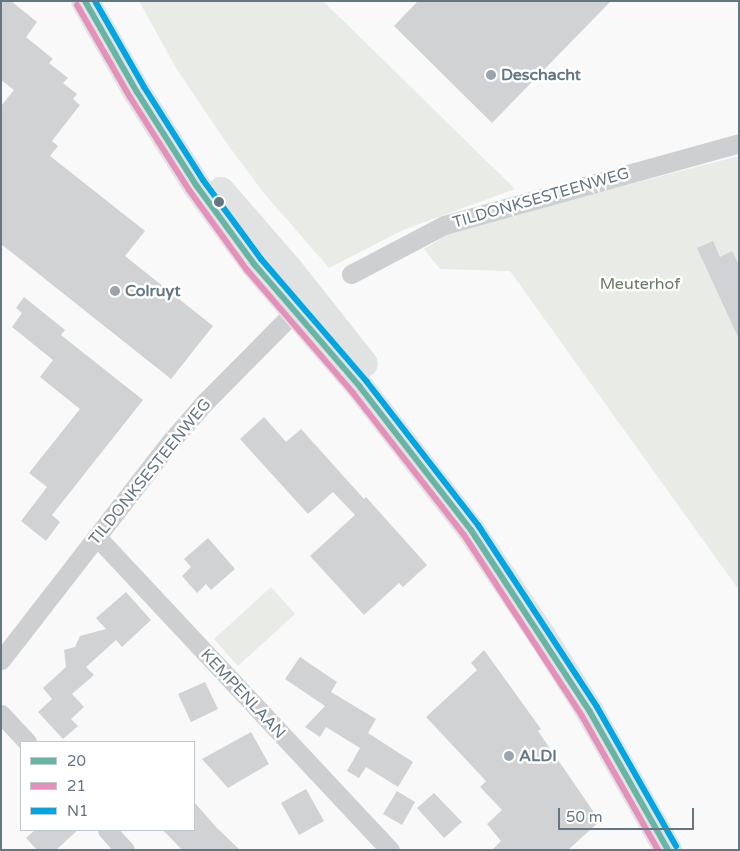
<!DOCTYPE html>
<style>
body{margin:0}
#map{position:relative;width:740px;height:851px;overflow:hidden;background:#f9f9f9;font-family:"Varela Round",sans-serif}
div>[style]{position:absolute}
.green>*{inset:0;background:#e8ebe6}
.building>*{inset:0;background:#d0d2d3}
.street>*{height:19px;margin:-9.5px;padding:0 9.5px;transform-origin:9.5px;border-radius:9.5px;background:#cecfd0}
.primary>*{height:28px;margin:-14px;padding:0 14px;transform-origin:14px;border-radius:14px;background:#e1e2e2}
.bus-1>*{height:6px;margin:-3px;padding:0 3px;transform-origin:3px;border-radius:3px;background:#68b5a6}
.bus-2>*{height:6px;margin:-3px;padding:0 3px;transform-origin:3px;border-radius:3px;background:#e590bb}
.bus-3>*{height:6px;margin:-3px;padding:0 3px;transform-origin:3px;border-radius:3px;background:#00a6e2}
.dots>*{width:14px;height:14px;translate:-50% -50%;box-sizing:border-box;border:2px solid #fff;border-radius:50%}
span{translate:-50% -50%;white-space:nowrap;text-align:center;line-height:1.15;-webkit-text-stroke:5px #fff;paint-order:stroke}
.poi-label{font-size:16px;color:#657683;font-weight:700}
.left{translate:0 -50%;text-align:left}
.street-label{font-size:16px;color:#657683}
.park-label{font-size:16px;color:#687a64}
.frame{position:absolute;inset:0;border:2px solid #657683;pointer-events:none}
.legend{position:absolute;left:20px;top:741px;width:175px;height:90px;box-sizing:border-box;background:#fff;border:1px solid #c1c8cd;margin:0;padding:6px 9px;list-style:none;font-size:15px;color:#657683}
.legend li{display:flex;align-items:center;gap:10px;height:25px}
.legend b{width:25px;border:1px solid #c1c8cd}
.scale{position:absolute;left:558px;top:808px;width:136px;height:22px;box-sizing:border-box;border:2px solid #657683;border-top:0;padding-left:6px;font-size:15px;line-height:18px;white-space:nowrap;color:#657683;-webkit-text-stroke:4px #fff;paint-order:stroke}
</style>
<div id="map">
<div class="green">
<div style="clip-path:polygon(139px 1px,323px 1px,515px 189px,403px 230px,329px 268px,263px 192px,228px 145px,176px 68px)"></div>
<div style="clip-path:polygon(739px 156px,739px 590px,510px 271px,440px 269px,424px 249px,457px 229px)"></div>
<div style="clip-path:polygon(271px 587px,295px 614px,238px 666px,214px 639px)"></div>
</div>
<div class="building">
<div style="clip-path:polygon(1px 1px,11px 1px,37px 22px,26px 37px,53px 59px,49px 63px,68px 78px,63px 83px,77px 94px,73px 99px,80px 105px,52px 141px,58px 146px,50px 156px,145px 231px,125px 256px,213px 326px,171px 379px,1px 244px,1px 106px,14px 90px,1px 80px)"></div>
<div style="clip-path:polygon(418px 1px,611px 1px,492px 123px,394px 26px)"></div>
<div style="clip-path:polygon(713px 241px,720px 257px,732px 251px,739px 265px,739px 339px,697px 248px)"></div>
<div style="clip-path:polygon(24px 297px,65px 330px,61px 335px,143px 400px,52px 515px,60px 522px,46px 541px,21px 521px,47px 487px,29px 473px,80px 409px,40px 377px,53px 360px,12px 327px,22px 313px,16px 308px)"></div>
<div style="clip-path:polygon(264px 417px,286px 442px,301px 429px,364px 499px,366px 497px,427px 565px,403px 587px,399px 583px,364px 615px,310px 556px,355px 515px,333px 492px,308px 514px,240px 439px)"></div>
<div style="clip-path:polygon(208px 538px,235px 569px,211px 590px,206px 584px,197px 593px,182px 576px,191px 567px,184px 559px)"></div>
<div style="clip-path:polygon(126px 592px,151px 620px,122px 647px,116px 640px,86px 667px,94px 675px,72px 694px,84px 707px,71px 719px,78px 726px,63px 739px,38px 712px,52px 699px,43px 688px,66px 667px,64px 650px,75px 647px,80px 636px,106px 629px,96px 618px)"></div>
<div style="clip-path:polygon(484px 650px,541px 729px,538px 731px,600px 821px,568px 850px,492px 850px,501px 841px,487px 824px,502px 810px,480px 787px,486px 781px,426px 717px,477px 670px,471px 663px)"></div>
<div style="clip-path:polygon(300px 657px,337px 682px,331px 692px,376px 719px,368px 733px,413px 762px,398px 787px,366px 767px,359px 778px,347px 771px,360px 748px,326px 727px,320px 737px,305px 727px,325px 706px,285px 679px)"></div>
<div style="clip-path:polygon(205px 682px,218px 709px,191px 722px,178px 694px)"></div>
<div style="clip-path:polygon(251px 732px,269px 764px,228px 788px,202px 759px)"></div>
<div style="clip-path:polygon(306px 789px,324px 821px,299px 835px,281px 803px)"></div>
<div style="clip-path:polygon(397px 791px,415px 802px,402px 825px,383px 814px)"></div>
<div style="clip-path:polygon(434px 793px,462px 822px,444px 838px,417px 808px)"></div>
<div style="clip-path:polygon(194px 802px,216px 827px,240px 850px,182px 850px,163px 830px,194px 830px)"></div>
<div style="clip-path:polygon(35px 830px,78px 830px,56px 850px,37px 850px,26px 838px)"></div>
</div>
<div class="street">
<div style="left:351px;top:274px;width:105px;rotate:-27.8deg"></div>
<div style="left:444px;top:225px;width:306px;rotate:-15.5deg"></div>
<div style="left:97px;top:537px;width:429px;rotate:46.9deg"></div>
<div style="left:1px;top:660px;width:277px;rotate:-52.2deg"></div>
<div style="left:171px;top:441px;width:50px;rotate:-49deg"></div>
<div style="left:204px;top:403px;width:141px;rotate:-45.3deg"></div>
<div style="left:1px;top:714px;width:38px;rotate:47deg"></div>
<div style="left:107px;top:830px;width:27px;rotate:48deg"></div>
</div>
<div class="primary">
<div style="left:85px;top:1px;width:105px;rotate:60.3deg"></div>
<div style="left:137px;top:92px;width:110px;rotate:57.6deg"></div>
<div style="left:196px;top:185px;width:98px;rotate:53.7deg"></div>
<div style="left:254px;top:264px;width:162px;rotate:49.2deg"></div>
<div style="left:360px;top:387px;width:181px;rotate:52.2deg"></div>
<div style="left:471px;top:530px;width:128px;rotate:56.2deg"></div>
<div style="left:542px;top:636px;width:90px;rotate:57.7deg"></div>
<div style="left:590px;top:712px;width:159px;rotate:60.5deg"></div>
<div style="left:221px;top:191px;width:102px;rotate:49deg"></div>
<div style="left:288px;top:268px;width:122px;rotate:51.6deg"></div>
</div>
<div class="bus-1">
<div style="left:85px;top:1px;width:105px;rotate:60.3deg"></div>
<div style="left:137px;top:92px;width:110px;rotate:57.6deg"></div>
<div style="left:196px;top:185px;width:98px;rotate:53.7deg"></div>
<div style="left:254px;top:264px;width:162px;rotate:49.2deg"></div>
<div style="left:360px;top:387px;width:181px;rotate:52.2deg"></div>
<div style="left:471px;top:530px;width:217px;rotate:56.8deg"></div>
<div style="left:590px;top:712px;width:159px;rotate:60.5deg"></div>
</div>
<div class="bus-2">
<div style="left:77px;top:5px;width:106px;rotate:60.1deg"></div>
<div style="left:130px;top:97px;width:110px;rotate:57.6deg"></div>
<div style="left:189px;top:190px;width:99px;rotate:54.1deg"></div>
<div style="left:247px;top:270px;width:162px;rotate:49.2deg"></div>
<div style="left:353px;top:393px;width:180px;rotate:52deg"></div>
<div style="left:464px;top:535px;width:216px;rotate:56.9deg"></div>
<div style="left:582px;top:716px;width:154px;rotate:60.4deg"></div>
</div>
<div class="bus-3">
<div style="left:95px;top:1px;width:99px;rotate:60.3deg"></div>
<div style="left:144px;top:87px;width:110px;rotate:57.6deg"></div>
<div style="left:203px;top:180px;width:98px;rotate:53.7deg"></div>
<div style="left:261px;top:259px;width:162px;rotate:49.2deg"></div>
<div style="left:367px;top:382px;width:181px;rotate:52.2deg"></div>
<div style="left:478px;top:525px;width:217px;rotate:56.8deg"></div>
<div style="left:597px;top:707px;width:160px;rotate:60.4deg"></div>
</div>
<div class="dots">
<div style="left:491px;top:75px;background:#99a4ac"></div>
<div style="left:219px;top:202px;background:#657683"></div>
<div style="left:115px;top:291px;background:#99a4ac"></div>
<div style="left:509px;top:756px;background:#99a4ac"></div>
</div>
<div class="poi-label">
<span class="left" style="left:501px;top:75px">Deschacht</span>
<span class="left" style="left:125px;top:291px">Colruyt</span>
<span class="left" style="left:519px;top:756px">ALDI</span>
</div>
<div class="street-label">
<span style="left:541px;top:198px;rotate:-16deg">TILDONKSESTEENWEG</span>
<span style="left:150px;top:472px;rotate:-51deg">TILDONKSESTEENWEG</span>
<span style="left:243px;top:694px;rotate:47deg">KEMPENLAAN</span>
</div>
<div class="park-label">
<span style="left:640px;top:284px">Meuterhof</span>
</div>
<div class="frame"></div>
<ul class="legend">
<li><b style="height:6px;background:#68b5a6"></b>20</li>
<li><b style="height:6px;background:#e590bb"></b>21</li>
<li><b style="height:6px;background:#00a6e2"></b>N1</li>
</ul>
<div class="scale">50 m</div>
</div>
